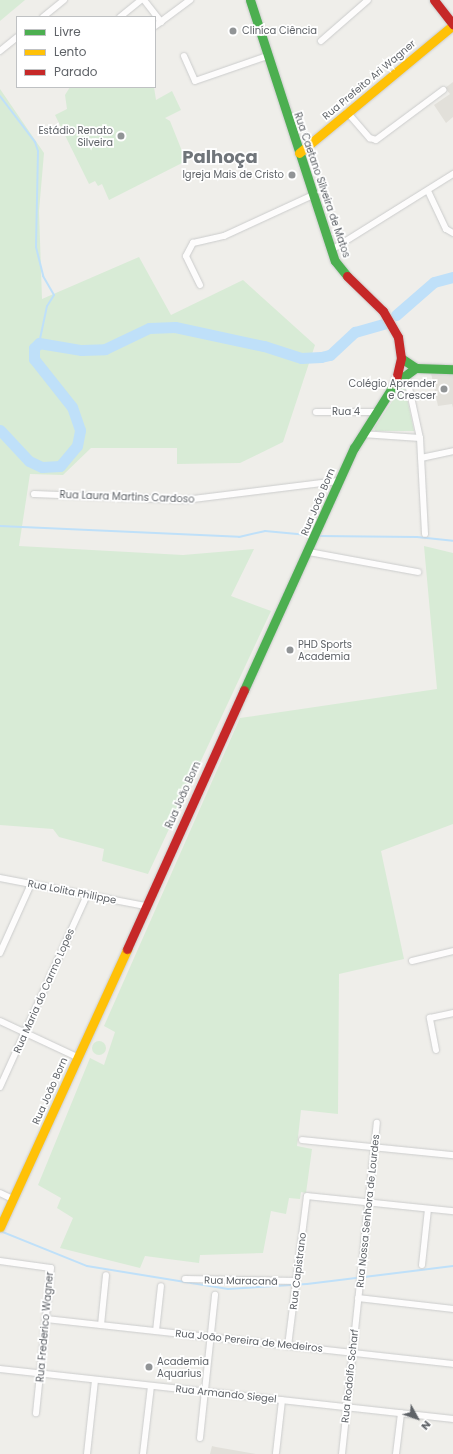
<!DOCTYPE html>
<meta charset="utf-8">
<style>
body{margin:0}
#map{position:relative;width:453px;height:1454px;overflow:hidden;background:#efeeea;font-family:Poppins,sans-serif}
div>[style]{position:absolute}
.education>*{inset:0;background:#e2e0da}
.green>*{inset:0;background:#d8ebd6}
.round{border-radius:50%}
.stream>*{height:2px;margin:-1px;padding:0 1px;transform-origin:1px;border-radius:1px;background:#bfe0f9}
.river>*{height:11px;margin:-5.5px;padding:0 5.5px;transform-origin:5.5px;border-radius:5.5px;background:#bfe0f9}
.roads{filter:drop-shadow(0 0 1px #cbcccc) drop-shadow(0 0 1px #cbcccc)}
.street>*{height:6px;margin:-3px;padding:0 3px;transform-origin:3px;border-radius:3px;background:#fdfcfc}
.fast>*{height:9px;margin:-4.5px;padding:0 4.5px;transform-origin:4.5px;border-radius:4.5px;background:#4caf50}
.slow>*{height:9px;margin:-4.5px;padding:0 4.5px;transform-origin:4.5px;border-radius:4.5px;background:#ffc107}
.jam>*{height:9px;margin:-4.5px;padding:0 4.5px;transform-origin:4.5px;border-radius:4.5px;background:#c62828}
.dots>*{width:11px;height:11px;translate:-50% -50%;box-sizing:border-box;border:2px solid #fff;border-radius:50%}
span{translate:-50% -50%;white-space:nowrap;text-align:center;line-height:1.15;-webkit-text-stroke:3.5px #fff;paint-order:stroke}
.poi-label{font-size:10px;color:#5f6368}
.left{translate:0 -50%;text-align:left}
.right{translate:-100% -50%;text-align:right}
.street-label{font-size:10px;color:#5f6368}
.town-label{font-size:18px;color:#70757a;font-weight:700}
.legend{position:absolute;left:16px;top:16px;width:140px;height:72px;box-sizing:border-box;background:#fff;border:1px solid #bfc1c3;margin:0;padding:5px 7px;list-style:none;font-size:12px;color:#5f6368}
.legend li{display:flex;align-items:center;gap:8px;height:20px}
.legend b{width:20px;border:1px solid #bfc1c3}
.north{position:absolute;left:397px;top:1398px;width:40px;height:40px;-webkit-text-stroke:3px #fff;paint-order:stroke;rotate:130deg;font-size:11px;font-weight:700;line-height:16px;text-align:center;color:#5f6368}
.north::after{content:'';display:block;margin:auto;width:14px;height:18px;background:#5f6368;clip-path:polygon(50% 0,100% 100%,50% 72%,0 100%)}
</style>
<div id="map">
<div class="education">
<div style="clip-path:polygon(453px 82px,453px 117px,446px 123px,434px 105px,450px 94px,445px 88px)"></div>
<div style="clip-path:polygon(431px 373px,453px 373px,453px 408px,452px 404px,438px 406px)"></div>
<div style="clip-path:polygon(212px 1446px,216px 1447px,256px 1454px,210px 1454px)"></div>
</div>
<div class="green">
<div style="clip-path:polygon(0 0,25px 0,0 21px)"></div>
<div style="clip-path:polygon(70px 87px,154px 87px,156px 100px,172px 91px,181px 110px,165px 118px,170px 121px,186px 161px,109px 200px,102px 184px,98px 186px,95px 181px,89px 184px,55px 115px,67px 109px,65px 95px)"></div>
<div style="clip-path:polygon(0 89px,44px 153px,39px 211px,42px 299px,139px 257px,171px 315px,243px 280px,315px 345px,283px 442px,240px 463px,177px 464px,177px 448px,91px 448px,63px 475px,30px 474px,19px 546px,183px 555px,254px 549px,231px 596px,271px 611px,148px 874px,102px 861px,104px 849px,59px 837px,53px 829px,0 825px)"></div>
<div style="clip-path:polygon(404px 384px,414px 431px,375px 431px,374px 428px)"></div>
<div style="clip-path:polygon(424px 546px,453px 553px,453px 824px,381px 851px,404px 959px,339px 974px,338px 1114px,301px 1110px,297px 1146px,312px 1149px,306px 1193px,301px 1192px,300px 1199px,289px 1198px,286px 1214px,271px 1211px,263px 1253px,200px 1255px,199px 1263px,145px 1256px,140px 1268px,60px 1248px,73px 1218px,57px 1208px,61px 1198px,38px 1185px,90px 1058px,104px 1065px,115px 1032px,104px 1026px,240px 718px,437px 689px)"></div>
<div class="round" style="left:92px;top:1041px;width:14px;height:14px"></div>
</div>
<div class="stream">
<div style="left:0;top:96px;width:58px;rotate:52.7deg"></div>
<div style="left:35px;top:142px;width:9px;rotate:72deg"></div>
<div style="left:38px;top:151px;width:96px;rotate:91.2deg"></div>
<div style="left:36px;top:247px;width:30px;rotate:76deg"></div>
<div style="left:43px;top:276px;width:22px;rotate:60deg"></div>
<div style="left:54px;top:295px;width:13px;rotate:122deg"></div>
<div style="left:47px;top:306px;width:38px;rotate:102deg"></div>
<div style="left:0;top:526px;width:239px;rotate:2.6deg"></div>
<div style="left:239px;top:537px;width:27px;rotate:-13deg"></div>
<div style="left:265px;top:531px;width:43px;rotate:5.3deg"></div>
<div style="left:319px;top:536px;width:98px;rotate:0.6deg"></div>
<div style="left:417px;top:537px;width:36px;rotate:6deg"></div>
<div style="left:0;top:1231px;width:94px;rotate:21.9deg"></div>
<div style="left:87px;top:1266px;width:143px;rotate:9.3deg"></div>
<div style="left:228px;top:1289px;width:79px;rotate:-3.6deg"></div>
<div style="left:307px;top:1284px;width:147px;rotate:-7deg"></div>
</div>
<div class="river">
<div style="left:396px;top:315px;width:50px;rotate:-41deg"></div>
<div style="left:434px;top:282px;width:20px;rotate:-15deg"></div>
<div style="left:0;top:430px;width:42px;rotate:46.9deg"></div>
<div style="left:29px;top:461px;width:14px;rotate:25deg"></div>
<div style="left:42px;top:467px;width:18px;rotate:-3deg"></div>
<div style="left:60px;top:466px;width:26px;rotate:-50deg"></div>
<div style="left:77px;top:446px;width:16px;rotate:-79deg"></div>
<div style="left:80px;top:430px;width:24px;rotate:-109deg"></div>
<div style="left:72px;top:407px;width:61px;rotate:-128.4deg"></div>
<div style="left:34px;top:359px;width:11px;rotate:-90deg"></div>
<div style="left:34px;top:348px;width:7px;rotate:-45deg"></div>
<div style="left:39px;top:343px;width:43px;rotate:9.5deg"></div>
<div style="left:81px;top:350px;width:24px;rotate:-2deg"></div>
<div style="left:105px;top:349px;width:49px;rotate:-25.5deg"></div>
<div style="left:149px;top:328px;width:26px;rotate:-2deg"></div>
<div style="left:175px;top:327px;width:91px;rotate:12.1deg"></div>
<div style="left:264px;top:346px;width:39px;rotate:18deg"></div>
<div style="left:301px;top:358px;width:20px;rotate:-3deg"></div>
<div style="left:321px;top:357px;width:9px;rotate:-13deg"></div>
<div style="left:330px;top:355px;width:34px;rotate:-43deg"></div>
<div style="left:355px;top:332px;width:32px;rotate:-16deg"></div>
</div>
<div class="roads">
<div class="street">
<div style="left:144px;top:0;width:28px;rotate:52deg"></div>
<div style="left:43px;top:17px;width:27px;rotate:-39deg"></div>
<div style="left:120px;top:17px;width:27px;rotate:-39deg"></div>
<div style="left:155px;top:26px;width:44px;rotate:-36.6deg"></div>
<div style="left:321px;top:41px;width:62px;rotate:-41.1deg"></div>
<div style="left:0;top:51px;width:22px;rotate:-39deg"></div>
<div style="left:184px;top:56px;width:27px;rotate:66deg"></div>
<div style="left:195px;top:81px;width:76px;rotate:-19.1deg"></div>
<div style="left:347px;top:112px;width:35px;rotate:49deg"></div>
<div style="left:370px;top:138px;width:6px;rotate:18deg"></div>
<div style="left:376px;top:140px;width:84px;rotate:-36.7deg"></div>
<div style="left:428px;top:191px;width:42px;rotate:64.7deg"></div>
<div style="left:446px;top:229px;width:8px;rotate:30deg"></div>
<div style="left:333px;top:249px;width:142px;rotate:-32deg"></div>
<div style="left:200px;top:285px;width:32px;rotate:-116deg"></div>
<div style="left:186px;top:256px;width:15px;rotate:-62deg"></div>
<div style="left:193px;top:243px;width:32px;rotate:-13deg"></div>
<div style="left:224px;top:236px;width:98px;rotate:-24.7deg"></div>
<div style="left:406px;top:374px;width:66px;rotate:77.7deg"></div>
<div style="left:420px;top:438px;width:96px;rotate:87deg"></div>
<div style="left:316px;top:412px;width:59px"></div>
<div style="left:362px;top:434px;width:58px;rotate:3.9deg"></div>
<div style="left:421px;top:458px;width:33px;rotate:-12deg"></div>
<div style="left:34px;top:494px;width:151px;rotate:2.3deg"></div>
<div style="left:185px;top:500px;width:154px;rotate:-7.1deg"></div>
<div style="left:309px;top:552px;width:111px;rotate:10.4deg"></div>
<div style="left:0;top:878px;width:148px;rotate:10.9deg"></div>
<div style="left:0;top:953px;width:76px;rotate:-65.8deg"></div>
<div style="left:412px;top:961px;width:42px;rotate:-13.7deg"></div>
<div style="left:0;top:1021px;width:85px;rotate:25.1deg"></div>
<div style="left:436px;top:1050px;width:33px;rotate:-101deg"></div>
<div style="left:430px;top:1018px;width:24px;rotate:-12deg"></div>
<div style="left:0;top:1087px;width:211px;rotate:-65.6deg"></div>
<div style="left:302px;top:1140px;width:152px;rotate:5.7deg"></div>
<div style="left:0;top:1193px;width:14px;rotate:25deg"></div>
<div style="left:0;top:1261px;width:51px;rotate:7.8deg"></div>
<div style="left:51px;top:1268px;width:146px;rotate:95.9deg"></div>
<div style="left:422px;top:1265px;width:56px;rotate:-83.9deg"></div>
<div style="left:185px;top:1279px;width:111px;rotate:1deg"></div>
<div style="left:358px;top:1298px;width:96px;rotate:6.6deg"></div>
<div style="left:46px;top:1319px;width:409px;rotate:6.3deg"></div>
<div style="left:101px;top:1325px;width:50px;rotate:-84.3deg"></div>
<div style="left:156px;top:1331px;width:45px;rotate:-83.7deg"></div>
<div style="left:288px;top:1346px;width:151px;rotate:-82.8deg"></div>
<div style="left:307px;top:1196px;width:147px;rotate:5.9deg"></div>
<div style="left:0;top:1369px;width:456px;rotate:6.3deg"></div>
<div style="left:200px;top:1438px;width:144px;rotate:-84deg"></div>
<div style="left:276px;top:1453px;width:53px;rotate:-83.5deg"></div>
<div style="left:87px;top:1454px;width:74px;rotate:-83.8deg"></div>
<div style="left:143px;top:1454px;width:68px;rotate:-83.3deg"></div>
<div style="left:342px;top:1454px;width:333px;rotate:-84deg"></div>
<div style="left:396px;top:1454px;width:41px;rotate:-83deg"></div>
</div>
<div class="fast">
<div style="left:250px;top:0;width:274px;rotate:72deg"></div>
<div style="left:335px;top:261px;width:19px;rotate:51deg"></div>
<div style="left:401px;top:358px;width:18px;rotate:34deg"></div>
<div style="left:416px;top:368px;width:37px;rotate:2deg"></div>
<div style="left:244px;top:690px;width:266px;rotate:-65.6deg"></div>
<div style="left:354px;top:448px;width:77px;rotate:-57.8deg"></div>
<div style="left:395px;top:383px;width:26px;rotate:-36deg"></div>
</div>
<div class="slow">
<div style="left:299px;top:153px;width:200px;rotate:-39.7deg"></div>
<div style="left:0;top:1227px;width:306px;rotate:-65.4deg"></div>
</div>
<div class="jam">
<div style="left:434px;top:0;width:31px;rotate:52deg"></div>
<div style="left:347px;top:276px;width:50px;rotate:44.2deg"></div>
<div style="left:383px;top:311px;width:30px;rotate:60deg"></div>
<div style="left:398px;top:337px;width:21px;rotate:82deg"></div>
<div style="left:401px;top:358px;width:26px;rotate:103deg"></div>
<div style="left:127px;top:949px;width:284px;rotate:-65.7deg"></div>
</div>
</div>
<div class="dots">
<div style="left:233px;top:31px;background:#919496"></div>
<div style="left:121px;top:136px;background:#919496"></div>
<div style="left:292px;top:175px;background:#919496"></div>
<div style="left:444px;top:389px;background:#919496"></div>
<div style="left:290px;top:650px;background:#919496"></div>
<div style="left:149px;top:1367px;background:#919496"></div>
</div>
<div class="poi-label">
<span class="left" style="left:242px;top:31px">Cliníca Ciência</span>
<span class="right" style="left:113px;top:136px">Estádio Renato<br>Silveira</span>
<span class="right" style="left:284px;top:175px">Igreja Mais de Cristo</span>
<span class="right" style="left:436px;top:389px">Colégio Aprender<br>e Crescer</span>
<span class="left" style="left:298px;top:650px">PHD Sports<br>Academia</span>
<span class="left" style="left:157px;top:1367px">Academia<br>Aquarius</span>
</div>
<div class="street-label">
<span style="left:369px;top:80px;rotate:-40deg">Rua Prefeito Ari Wagner</span>
<span style="left:322px;top:185px;rotate:71deg">Rua Caetano Silveira de Matos</span>
<span style="left:346px;top:412px">Rua 4</span>
<span style="left:127px;top:497px;rotate:2deg">Rua Laura Martins Cardoso</span>
<span style="left:318px;top:502px;rotate:-67deg">Rua João Born</span>
<span style="left:183px;top:795px;rotate:-66deg">Rua João Born</span>
<span style="left:72px;top:892px;rotate:11deg">Rua Lolita Philippe</span>
<span style="left:44px;top:991px;rotate:-66deg">Rua Maria do Carmo Lopes</span>
<span style="left:50px;top:1091px;rotate:-66deg">Rua João Born</span>
<span style="left:368px;top:1211px;rotate:-84deg">Rua Nossa Senhora de Lourdes</span>
<span style="left:298px;top:1271px;rotate:-83deg">Rua Capistrano</span>
<span style="left:241px;top:1281px;rotate:1deg">Rua Maracanã</span>
<span style="left:45px;top:1327px;rotate:-85deg">Rua Frederico Wagner</span>
<span style="left:249px;top:1341px;rotate:6deg">Rua João Pereira de Medeiros</span>
<span style="left:350px;top:1376px;rotate:-84deg">Rua Rodolfo Scharf</span>
<span style="left:226px;top:1394px;rotate:6deg">Rua Armando Siegel</span>
</div>
<div class="town-label">
<span style="left:220px;top:157px">Palhoça</span>
</div>
<ul class="legend">
<li><b style="height:5px;background:#4caf50"></b>Livre</li>
<li><b style="height:5px;background:#ffc107"></b>Lento</li>
<li><b style="height:5px;background:#c62828"></b>Parado</li>
</ul>
<div class="north">N</div>
</div>
